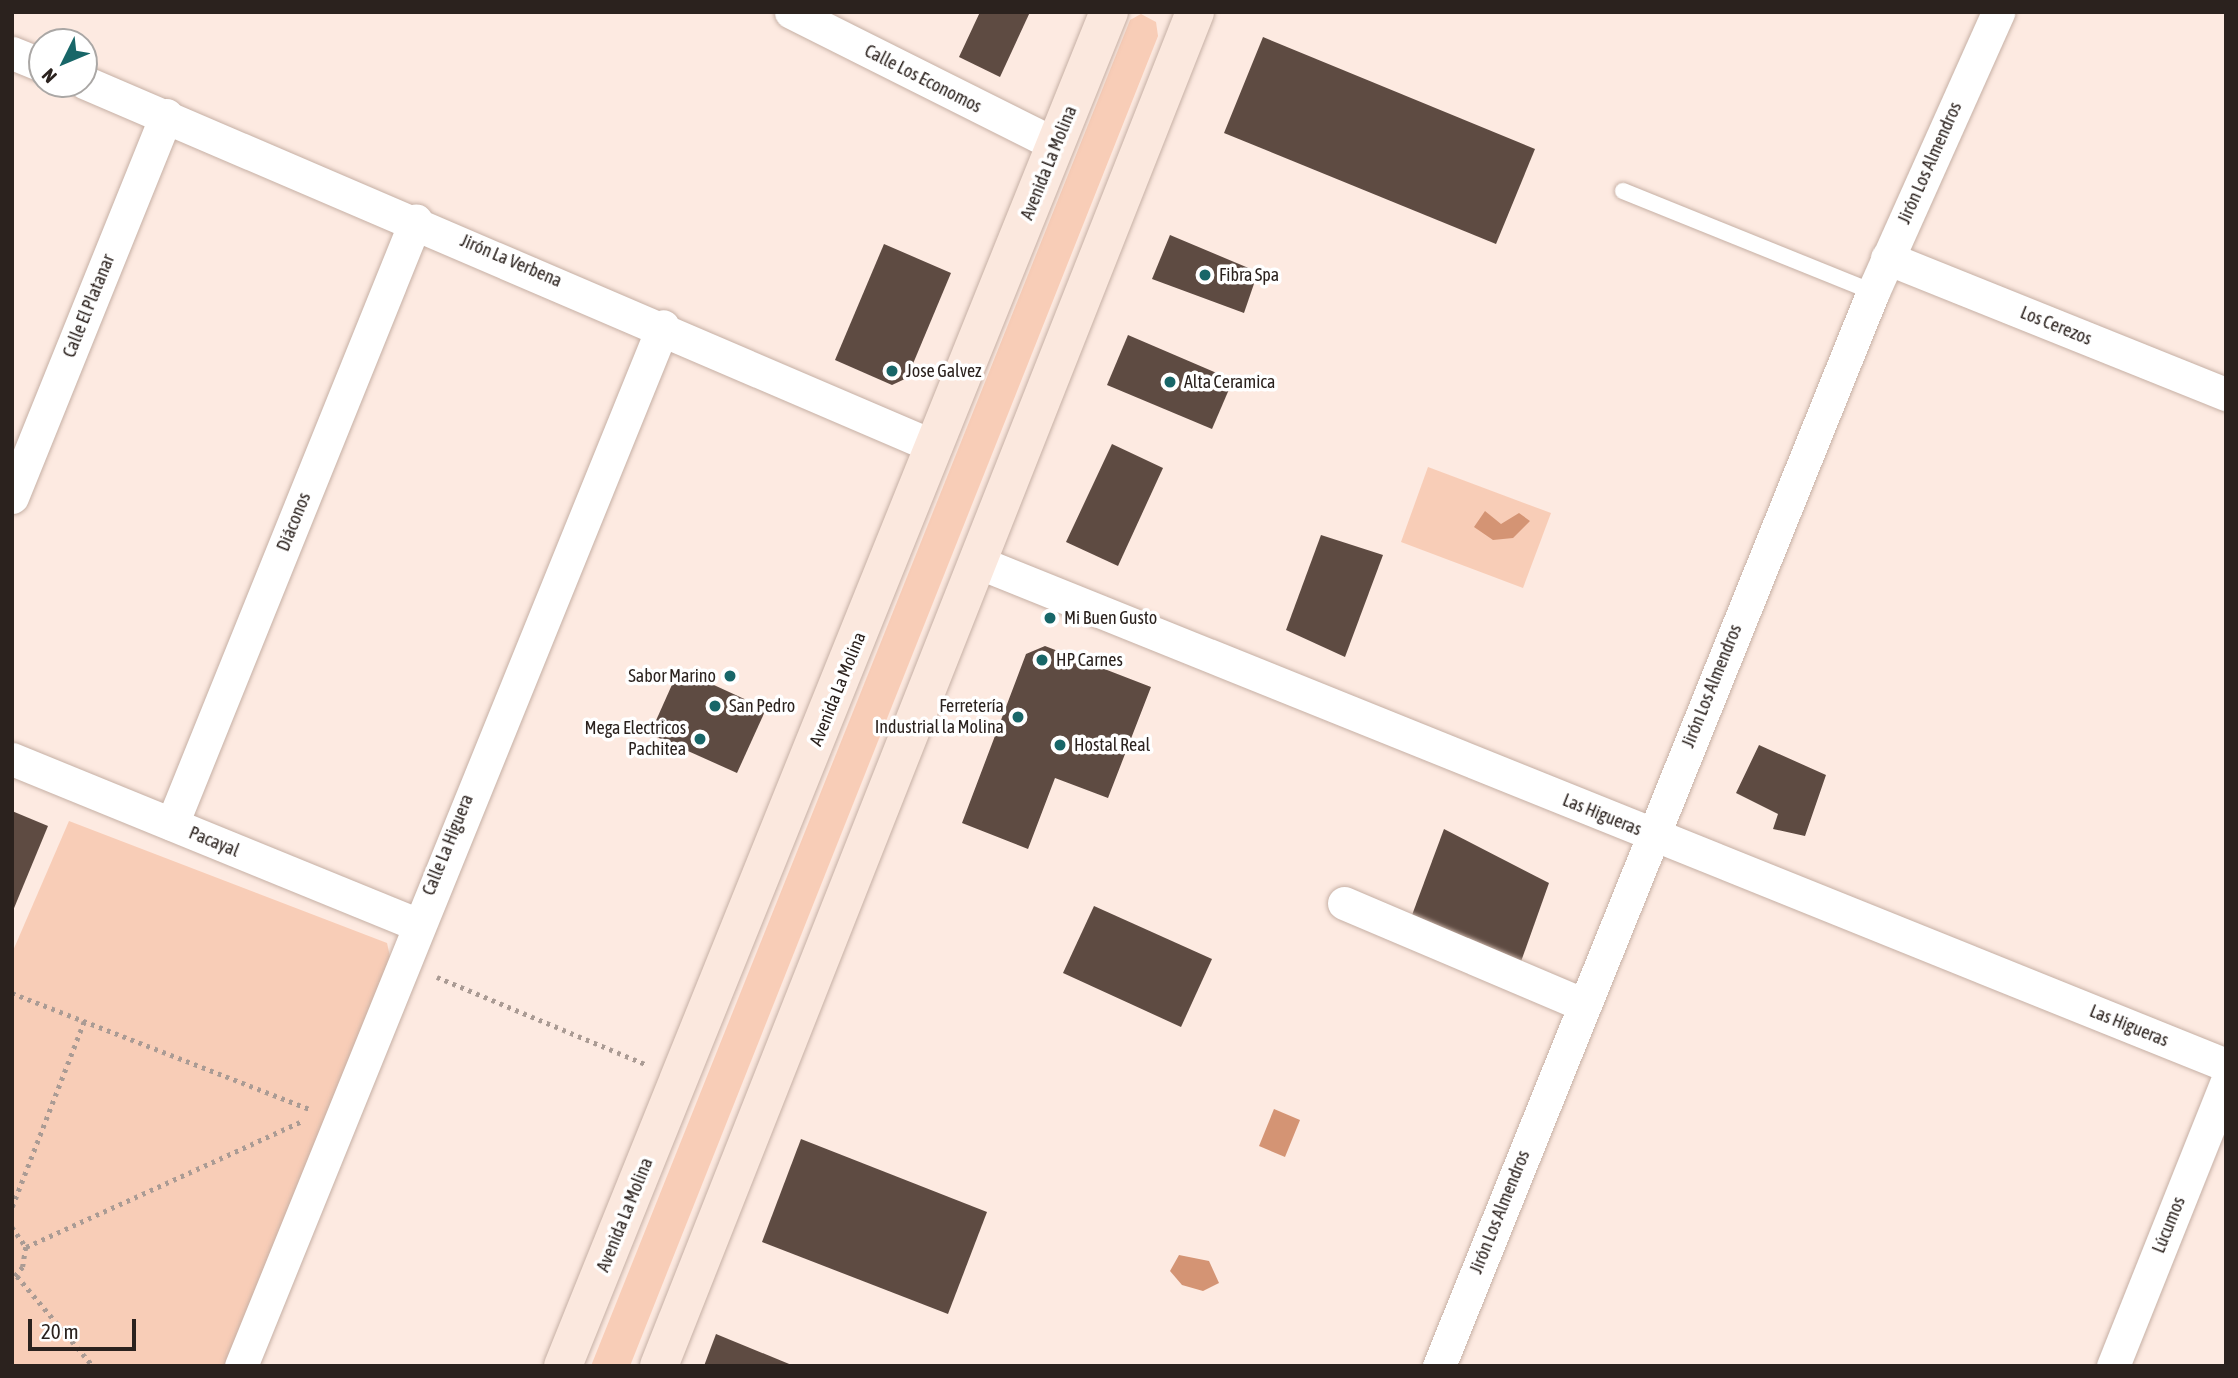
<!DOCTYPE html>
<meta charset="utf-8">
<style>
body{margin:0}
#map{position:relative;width:2238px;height:1378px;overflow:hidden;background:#fdeae1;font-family:"Asap Condensed",sans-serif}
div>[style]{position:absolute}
.green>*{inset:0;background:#f8cdb7}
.water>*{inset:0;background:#d49474}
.building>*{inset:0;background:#5e4b42}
.path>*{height:4.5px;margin-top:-2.25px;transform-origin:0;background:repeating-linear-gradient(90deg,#aa9b94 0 3.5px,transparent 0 8.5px)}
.roads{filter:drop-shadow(0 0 2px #c6b0a5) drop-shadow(0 0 2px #c6b0a5)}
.service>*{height:16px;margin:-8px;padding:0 8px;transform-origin:8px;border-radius:8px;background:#fff}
.minor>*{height:33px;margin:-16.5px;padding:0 16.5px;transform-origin:16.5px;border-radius:16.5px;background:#fff}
.secondary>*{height:38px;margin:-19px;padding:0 19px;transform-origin:19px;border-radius:19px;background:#fbe8de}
.dots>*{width:19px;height:19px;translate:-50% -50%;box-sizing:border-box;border:4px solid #fff;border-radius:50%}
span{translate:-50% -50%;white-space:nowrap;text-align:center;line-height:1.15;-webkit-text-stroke:7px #fff;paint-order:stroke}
.street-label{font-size:18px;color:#2b221e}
.poi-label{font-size:18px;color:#2b221e}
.left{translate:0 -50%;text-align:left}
.right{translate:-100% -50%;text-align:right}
.frame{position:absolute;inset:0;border:14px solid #2b221e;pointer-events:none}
.north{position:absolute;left:28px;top:28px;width:70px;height:70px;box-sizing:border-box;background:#fff;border:2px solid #aaa7a5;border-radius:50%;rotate:227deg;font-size:19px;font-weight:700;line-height:28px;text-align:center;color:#2b221e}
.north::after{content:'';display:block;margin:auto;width:24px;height:32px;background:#186668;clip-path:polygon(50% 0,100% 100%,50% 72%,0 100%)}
.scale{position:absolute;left:28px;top:1319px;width:108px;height:32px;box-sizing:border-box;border:4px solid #2b221e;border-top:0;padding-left:9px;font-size:21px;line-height:24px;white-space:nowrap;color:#2b221e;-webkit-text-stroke:5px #fff;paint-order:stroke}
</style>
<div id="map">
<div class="green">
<div style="clip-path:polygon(1141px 14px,1156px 22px,1158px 36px,630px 1366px,591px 1366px,1130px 20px)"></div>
<div style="clip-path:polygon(1428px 467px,1551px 513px,1523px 588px,1401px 542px)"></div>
<div style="clip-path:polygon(69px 821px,387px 943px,391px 961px,225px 1366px,12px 1366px,12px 953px)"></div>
</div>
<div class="water">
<div style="clip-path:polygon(1485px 511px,1501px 524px,1519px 513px,1530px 521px,1513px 538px,1493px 540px,1474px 527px)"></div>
<div style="clip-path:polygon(1274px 1109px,1300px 1120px,1285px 1157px,1259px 1146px)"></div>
<div style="clip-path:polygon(1179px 1255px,1209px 1261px,1219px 1283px,1203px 1291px,1182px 1285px,1170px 1271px)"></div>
</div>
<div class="building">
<div style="clip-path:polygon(980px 12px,1030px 12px,1000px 77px,959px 57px)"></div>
<div style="clip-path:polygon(1263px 37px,1535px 149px,1496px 244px,1224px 133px)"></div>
<div style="clip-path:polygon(1170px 235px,1258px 272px,1244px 313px,1152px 279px)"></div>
<div style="clip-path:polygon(884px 244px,951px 273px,907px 378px,892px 385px,835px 360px)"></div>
<div style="clip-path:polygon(1128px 335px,1233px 380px,1212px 429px,1107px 385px)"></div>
<div style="clip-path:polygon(1112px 444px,1163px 468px,1118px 566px,1066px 542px)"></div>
<div style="clip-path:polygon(1321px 535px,1383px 555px,1345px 657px,1286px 630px)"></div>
<div style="clip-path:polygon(1045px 646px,1151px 687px,1108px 798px,1055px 778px,1028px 849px,962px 823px,1026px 654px)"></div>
<div style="clip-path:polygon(679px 669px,766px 709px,737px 773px,650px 734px)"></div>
<div style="clip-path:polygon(1759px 745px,1826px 775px,1805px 836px,1773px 829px,1778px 814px,1736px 793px)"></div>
<div style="clip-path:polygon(12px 811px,48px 826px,12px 913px)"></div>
<div style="clip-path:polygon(1444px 829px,1549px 883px,1518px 970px,1412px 915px)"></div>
<div style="clip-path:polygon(1094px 906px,1212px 959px,1181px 1027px,1063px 973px)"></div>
<div style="clip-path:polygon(801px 1139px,987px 1212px,948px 1314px,762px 1242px)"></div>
<div style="clip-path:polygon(716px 1334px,794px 1366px,704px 1366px)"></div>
</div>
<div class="path">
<div style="left:437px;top:977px;width:225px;rotate:22.7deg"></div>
<div style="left:12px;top:993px;width:319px;rotate:21.3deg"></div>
<div style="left:12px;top:1207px;width:199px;rotate:-68.8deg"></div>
<div style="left:12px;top:1227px;width:24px;rotate:55deg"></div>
<div style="left:26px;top:1247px;width:20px;rotate:99deg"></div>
<div style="left:23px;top:1267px;width:17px;rotate:130deg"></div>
<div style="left:26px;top:1247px;width:303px;rotate:-24.5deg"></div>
<div style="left:17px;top:1276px;width:118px;rotate:49.8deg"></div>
</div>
<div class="roads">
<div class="service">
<div style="left:1623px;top:191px;width:270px;rotate:22deg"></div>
</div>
<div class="minor">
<div style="left:791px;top:12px;width:297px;rotate:26.6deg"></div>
<div style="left:12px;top:53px;width:32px;rotate:22deg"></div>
<div style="left:84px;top:82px;width:926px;rotate:23.21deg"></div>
<div style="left:1887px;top:258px;width:365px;rotate:21.9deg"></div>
<div style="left:12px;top:497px;width:412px;rotate:-68deg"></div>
<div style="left:980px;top:563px;width:1343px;rotate:21.94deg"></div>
<div style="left:12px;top:759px;width:436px;rotate:22.2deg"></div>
<div style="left:172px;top:824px;width:651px;rotate:-68deg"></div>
<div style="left:1344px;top:903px;width:261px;rotate:23deg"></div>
<div style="left:241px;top:1366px;width:1122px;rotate:-67.91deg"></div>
<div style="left:1439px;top:1366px;width:1158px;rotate:-68deg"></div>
<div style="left:1873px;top:292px;width:307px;rotate:-65.9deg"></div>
<div style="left:2113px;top:1366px;width:304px;rotate:-68.2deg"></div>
</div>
<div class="secondary">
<div style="left:563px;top:1366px;width:1460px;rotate:-68.04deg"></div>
<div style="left:659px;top:1366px;width:1456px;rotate:-68.4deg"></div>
</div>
</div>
<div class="dots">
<div style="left:1205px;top:275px;background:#186668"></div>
<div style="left:892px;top:371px;background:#186668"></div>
<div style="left:1170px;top:382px;background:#186668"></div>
<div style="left:1050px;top:618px;background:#186668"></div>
<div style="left:1042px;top:660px;background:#186668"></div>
<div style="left:730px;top:676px;background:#186668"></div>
<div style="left:715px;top:706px;background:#186668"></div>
<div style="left:1018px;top:717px;background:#186668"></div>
<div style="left:700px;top:739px;background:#186668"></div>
<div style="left:1060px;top:745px;background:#186668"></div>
</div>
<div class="street-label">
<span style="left:923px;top:79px;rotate:27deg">Calle Los Economos</span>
<span style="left:1049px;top:163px;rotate:-68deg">Avenida La Molina</span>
<span style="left:1930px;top:163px;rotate:-66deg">Jirón Los Almendros</span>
<span style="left:511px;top:261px;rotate:23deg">Jirón La Verbena</span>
<span style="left:89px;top:306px;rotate:-68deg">Calle El Platanar</span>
<span style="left:2056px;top:326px;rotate:22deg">Los Cerezos</span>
<span style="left:294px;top:522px;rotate:-68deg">Diáconos</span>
<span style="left:1712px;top:686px;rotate:-68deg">Jirón Los Almendros</span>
<span style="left:838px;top:689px;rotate:-68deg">Avenida La Molina</span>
<span style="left:1602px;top:815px;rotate:22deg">Las Higueras</span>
<span style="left:214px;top:842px;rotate:22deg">Pacayal</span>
<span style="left:448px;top:845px;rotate:-68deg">Calle La Higuera</span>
<span style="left:2129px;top:1026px;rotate:22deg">Las Higueras</span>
<span style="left:1500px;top:1212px;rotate:-68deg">Jirón Los Almendros</span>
<span style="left:625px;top:1215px;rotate:-68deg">Avenida La Molina</span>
<span style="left:2169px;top:1225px;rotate:-68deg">Lúcumos</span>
</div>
<div class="poi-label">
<span class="left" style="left:1219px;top:275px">Fibra Spa</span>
<span class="left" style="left:906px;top:371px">Jose Galvez</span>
<span class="left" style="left:1184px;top:382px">Alta Ceramica</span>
<span class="left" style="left:1064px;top:618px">Mi Buen Gusto</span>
<span class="left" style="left:1056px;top:660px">HP Carnes</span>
<span class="right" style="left:716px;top:676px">Sabor Marino</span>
<span class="left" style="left:729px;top:706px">San Pedro</span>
<span class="right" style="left:1004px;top:717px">Ferretería<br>Industrial la Molina</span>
<span class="right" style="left:686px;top:739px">Mega Electricos<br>Pachitea</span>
<span class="left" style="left:1074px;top:745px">Hostal Real</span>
</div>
<div class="frame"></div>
<div class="north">N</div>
<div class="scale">20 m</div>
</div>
